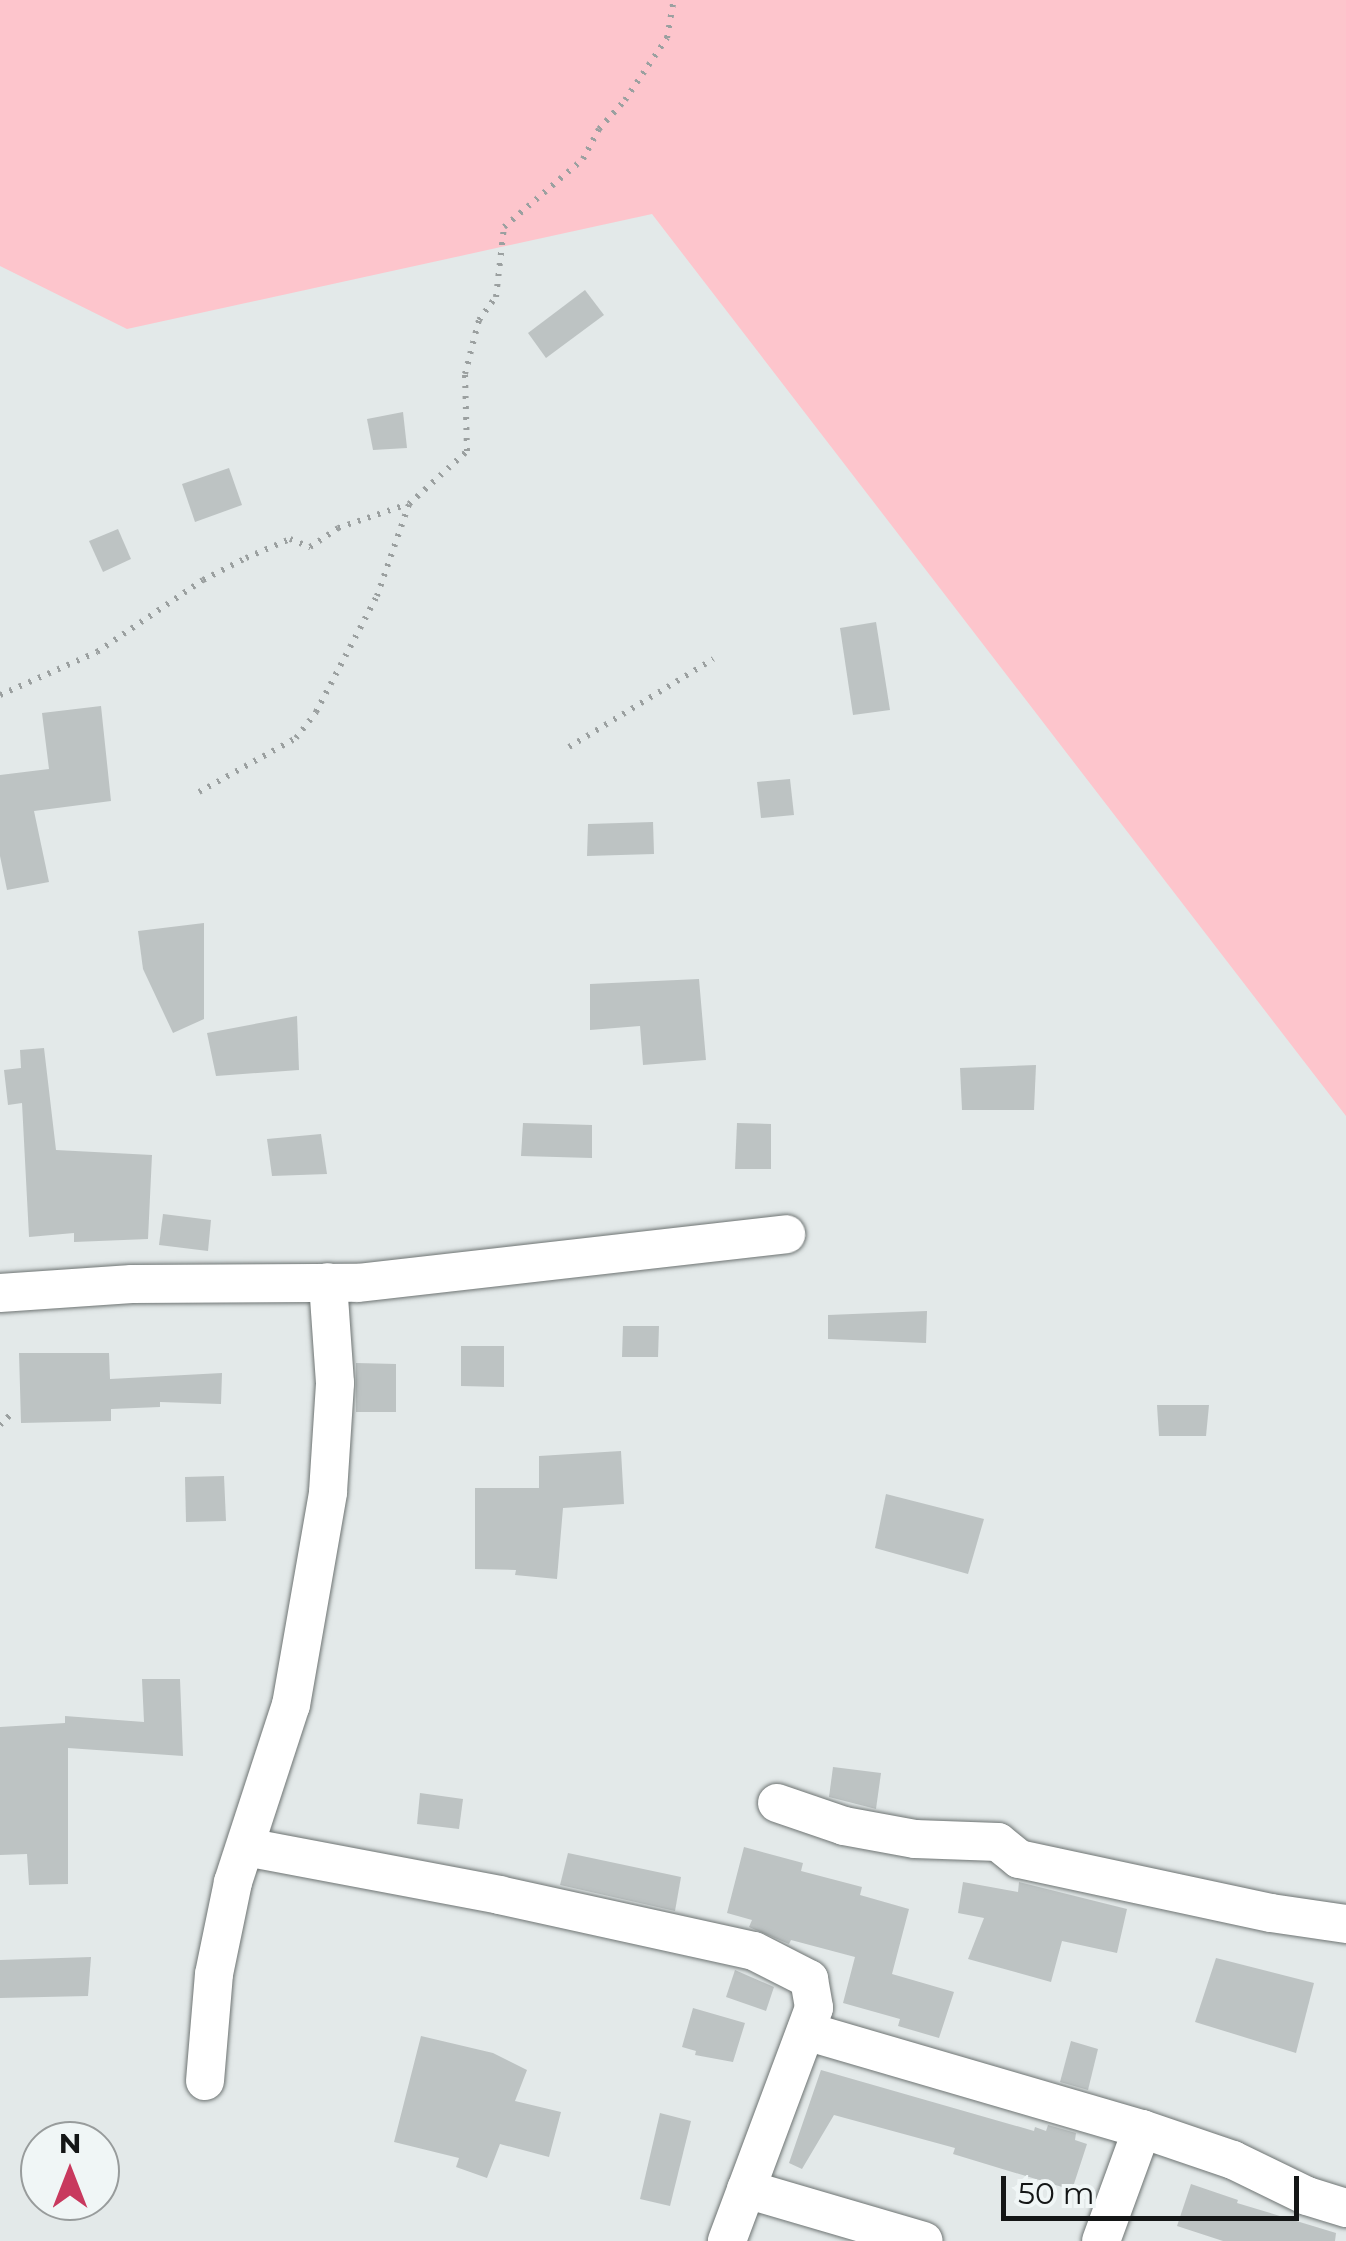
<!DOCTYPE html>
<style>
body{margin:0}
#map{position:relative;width:1346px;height:2241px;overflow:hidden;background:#e3e9e9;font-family:Montserrat,sans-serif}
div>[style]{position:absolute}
.green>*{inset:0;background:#fdc5cc}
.building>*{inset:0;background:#bdc3c3}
.path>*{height:6px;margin-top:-3px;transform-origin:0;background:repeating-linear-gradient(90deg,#9ba0a0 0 2.5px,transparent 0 10.5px)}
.roads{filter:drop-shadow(0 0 2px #6e7473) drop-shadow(0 0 2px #6e7473)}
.street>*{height:38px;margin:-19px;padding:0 19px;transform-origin:19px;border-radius:19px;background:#fff}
span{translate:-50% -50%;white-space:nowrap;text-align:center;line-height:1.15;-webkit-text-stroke:10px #f0f6f6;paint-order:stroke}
.north{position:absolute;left:20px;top:2121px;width:100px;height:100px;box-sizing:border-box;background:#f0f6f6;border:2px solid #989c9c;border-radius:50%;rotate:0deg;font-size:28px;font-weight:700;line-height:40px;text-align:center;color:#141616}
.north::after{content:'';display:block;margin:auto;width:35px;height:45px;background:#c8395e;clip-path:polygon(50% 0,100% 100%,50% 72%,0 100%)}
.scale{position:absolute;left:1001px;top:2176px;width:298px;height:45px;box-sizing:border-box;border:5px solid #141616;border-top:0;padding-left:12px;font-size:30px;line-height:35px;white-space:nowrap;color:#141616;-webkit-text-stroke:8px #f0f6f6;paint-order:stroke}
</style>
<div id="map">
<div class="green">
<div style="clip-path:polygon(0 0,1346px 0,1346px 1116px,652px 214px,127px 329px,0 266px)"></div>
</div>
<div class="building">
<div style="clip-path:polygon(585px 290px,604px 315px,546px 358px,528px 333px)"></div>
<div style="clip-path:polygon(403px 412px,407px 448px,373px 450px,367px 419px)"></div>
<div style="clip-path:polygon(229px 468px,242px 505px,195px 522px,182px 484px)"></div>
<div style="clip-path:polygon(118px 529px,131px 559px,103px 572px,89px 541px)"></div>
<div style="clip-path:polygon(876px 622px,890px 710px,853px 715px,840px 628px)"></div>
<div style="clip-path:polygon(101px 706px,111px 801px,34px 811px,49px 882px,7px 890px,0 856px,0 775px,49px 769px,42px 713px)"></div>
<div style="clip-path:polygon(790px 779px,794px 815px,761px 818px,757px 782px)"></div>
<div style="clip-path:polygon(653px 822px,654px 854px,587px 856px,588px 824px)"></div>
<div style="clip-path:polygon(204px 923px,204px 1019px,173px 1033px,143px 969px,138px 931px)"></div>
<div style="clip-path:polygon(699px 979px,706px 1060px,643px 1065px,640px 1026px,590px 1030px,590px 984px)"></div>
<div style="clip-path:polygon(297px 1016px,299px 1070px,216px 1076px,207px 1033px)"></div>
<div style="clip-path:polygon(44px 1048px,56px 1150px,152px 1155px,148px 1239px,74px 1242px,74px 1233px,29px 1237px,22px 1103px,8px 1105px,4px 1070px,21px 1068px,20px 1050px)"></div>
<div style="clip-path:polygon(1036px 1065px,1034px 1110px,962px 1110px,960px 1068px)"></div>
<div style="clip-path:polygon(523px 1123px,592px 1125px,592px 1158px,521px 1156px)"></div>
<div style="clip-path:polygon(737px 1123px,771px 1124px,771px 1169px,735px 1169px)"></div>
<div style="clip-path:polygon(321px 1134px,327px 1174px,272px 1176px,267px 1139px)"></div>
<div style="clip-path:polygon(163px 1214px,211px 1220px,208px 1251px,159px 1245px)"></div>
<div style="clip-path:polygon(927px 1311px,926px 1343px,828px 1339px,828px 1315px)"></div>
<div style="clip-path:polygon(623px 1326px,659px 1326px,658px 1357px,622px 1357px)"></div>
<div style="clip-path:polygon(461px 1346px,504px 1346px,504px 1387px,461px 1386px)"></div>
<div style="clip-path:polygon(19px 1353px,109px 1353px,110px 1379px,222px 1373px,221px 1404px,160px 1402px,160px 1407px,111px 1409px,111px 1421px,21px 1423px)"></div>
<div style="clip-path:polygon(356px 1363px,396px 1364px,396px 1412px,356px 1412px)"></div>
<div style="clip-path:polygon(1157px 1405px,1209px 1405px,1206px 1436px,1159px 1436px)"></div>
<div style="clip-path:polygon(621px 1451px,624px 1504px,563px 1508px,557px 1579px,515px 1575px,516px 1570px,475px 1569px,475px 1488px,539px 1488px,539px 1456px)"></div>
<div style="clip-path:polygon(224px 1476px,226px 1521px,186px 1522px,185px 1477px)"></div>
<div style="clip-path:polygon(886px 1494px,984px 1519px,968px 1574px,875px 1548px)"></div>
<div style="clip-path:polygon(142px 1679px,180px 1679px,183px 1756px,68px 1748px,68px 1884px,29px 1885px,27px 1854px,0 1855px,0 1727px,65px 1723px,65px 1716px,144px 1722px)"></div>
<div style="clip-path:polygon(833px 1767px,881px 1773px,876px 1809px,829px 1797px)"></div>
<div style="clip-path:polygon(420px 1793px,463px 1799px,459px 1829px,417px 1824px)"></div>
<div style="clip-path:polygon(744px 1847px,803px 1863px,801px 1871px,862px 1887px,860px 1895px,909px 1909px,892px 1974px,954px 1992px,939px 2038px,898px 2026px,900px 2019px,843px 2003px,855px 1957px,791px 1940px,789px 1944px,749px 1927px,752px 1920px,727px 1913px)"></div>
<div style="clip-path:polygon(568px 1853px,681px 1877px,675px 1911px,560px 1885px)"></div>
<div style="clip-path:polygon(963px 1882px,1018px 1892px,1019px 1882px,1127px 1909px,1117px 1953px,1062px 1941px,1051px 1982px,968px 1959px,984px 1918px,958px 1913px)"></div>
<div style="clip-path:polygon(91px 1957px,88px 1996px,0 1998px,0 1960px)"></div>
<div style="clip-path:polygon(1216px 1958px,1314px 1983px,1296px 2053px,1195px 2022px)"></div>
<div style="clip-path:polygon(735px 1970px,774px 1987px,766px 2011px,726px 1997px)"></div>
<div style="clip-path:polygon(693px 2008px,745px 2023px,733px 2062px,695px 2055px,696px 2051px,682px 2047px)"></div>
<div style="clip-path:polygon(421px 2036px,493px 2053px,527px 2070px,515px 2101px,561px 2112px,549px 2157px,500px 2144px,487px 2178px,456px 2167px,459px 2158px,394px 2142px)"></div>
<div style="clip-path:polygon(1071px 2041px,1098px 2049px,1088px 2090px,1060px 2082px)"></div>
<div style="clip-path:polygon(821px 2070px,1034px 2131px,1035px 2127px,1046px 2131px,1048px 2125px,1076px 2133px,1075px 2140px,1087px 2144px,1072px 2190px,953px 2154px,955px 2148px,834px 2115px,802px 2169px,789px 2163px)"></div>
<div style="clip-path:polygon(660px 2113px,691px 2121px,670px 2206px,640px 2199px)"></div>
<div style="clip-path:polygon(1191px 2184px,1238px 2200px,1237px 2203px,1336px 2233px,1335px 2241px,1223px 2241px,1177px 2226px)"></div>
</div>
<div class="path">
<div style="left:0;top:695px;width:106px;rotate:-23.9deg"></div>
<div style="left:97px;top:652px;width:128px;rotate:-34.2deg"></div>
<div style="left:203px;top:580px;width:48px;rotate:-27.1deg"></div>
<div style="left:246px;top:558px;width:48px;rotate:-23.4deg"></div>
<div style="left:290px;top:539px;width:22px;rotate:22deg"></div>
<div style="left:310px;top:547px;width:34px;rotate:-34deg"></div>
<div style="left:338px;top:528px;width:74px;rotate:-18.9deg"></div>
<div style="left:569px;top:747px;width:169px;rotate:-31.4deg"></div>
<div style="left:199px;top:792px;width:111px;rotate:-29.1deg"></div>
<div style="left:296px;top:738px;width:33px;rotate:-52deg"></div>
<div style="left:316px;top:712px;width:131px;rotate:-62.3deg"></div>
<div style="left:377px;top:596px;width:97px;rotate:-70.8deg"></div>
<div style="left:409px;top:504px;width:79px;rotate:-42.4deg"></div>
<div style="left:467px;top:451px;width:77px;rotate:-91.5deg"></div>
<div style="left:465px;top:374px;width:56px;rotate:-75.5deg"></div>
<div style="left:479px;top:320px;width:29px;rotate:-54deg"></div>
<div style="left:496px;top:297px;width:70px;rotate:-83.5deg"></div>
<div style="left:504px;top:227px;width:104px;rotate:-40.7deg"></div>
<div style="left:583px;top:159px;width:34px;rotate:-62deg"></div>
<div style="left:599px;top:129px;width:39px;rotate:-48deg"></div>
<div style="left:625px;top:100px;width:75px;rotate:-55.9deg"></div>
<div style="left:667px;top:38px;width:39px;rotate:-80deg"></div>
<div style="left:0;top:1425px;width:14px;rotate:-45deg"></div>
</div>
<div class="roads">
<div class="street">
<div style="left:0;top:1293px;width:132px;rotate:-3.9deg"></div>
<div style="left:132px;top:1284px;width:226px;rotate:-0.3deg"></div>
<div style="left:358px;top:1283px;width:431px;rotate:-6.5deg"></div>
<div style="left:777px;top:1803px;width:71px;rotate:18.9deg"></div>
<div style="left:844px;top:1826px;width:72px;rotate:10.4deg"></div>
<div style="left:915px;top:1839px;width:83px;rotate:2.1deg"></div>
<div style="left:998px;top:1842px;width:27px;rotate:39deg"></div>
<div style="left:1019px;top:1859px;width:258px;rotate:12.1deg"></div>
<div style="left:1271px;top:1913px;width:76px;rotate:8.3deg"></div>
<div style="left:246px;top:1847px;width:258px;rotate:10.7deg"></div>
<div style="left:499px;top:1895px;width:261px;rotate:12.4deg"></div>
<div style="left:754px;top:1951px;width:62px;rotate:27deg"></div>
<div style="left:809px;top:1979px;width:29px;rotate:80deg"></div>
<div style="left:814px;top:2008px;width:249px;rotate:110.5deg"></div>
<div style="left:806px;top:2031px;width:350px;rotate:16.3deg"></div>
<div style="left:1142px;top:2129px;width:119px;rotate:110.1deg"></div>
<div style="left:205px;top:2081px;width:107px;rotate:-85.2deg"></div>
<div style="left:214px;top:1974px;width:94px;rotate:-78.3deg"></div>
<div style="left:233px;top:1882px;width:186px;rotate:-71.9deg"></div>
<div style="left:291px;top:1705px;width:216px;rotate:-80.1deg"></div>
<div style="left:328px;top:1492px;width:109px;rotate:-86.3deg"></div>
<div style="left:335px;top:1383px;width:101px;rotate:-94deg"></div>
<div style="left:1142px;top:2129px;width:96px;rotate:18.8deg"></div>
<div style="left:1233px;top:2160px;width:82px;rotate:25.9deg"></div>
<div style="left:1307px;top:2196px;width:41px;rotate:17.1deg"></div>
<div style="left:746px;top:2189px;width:185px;rotate:16.3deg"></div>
</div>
</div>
<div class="north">N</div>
<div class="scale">50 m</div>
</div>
